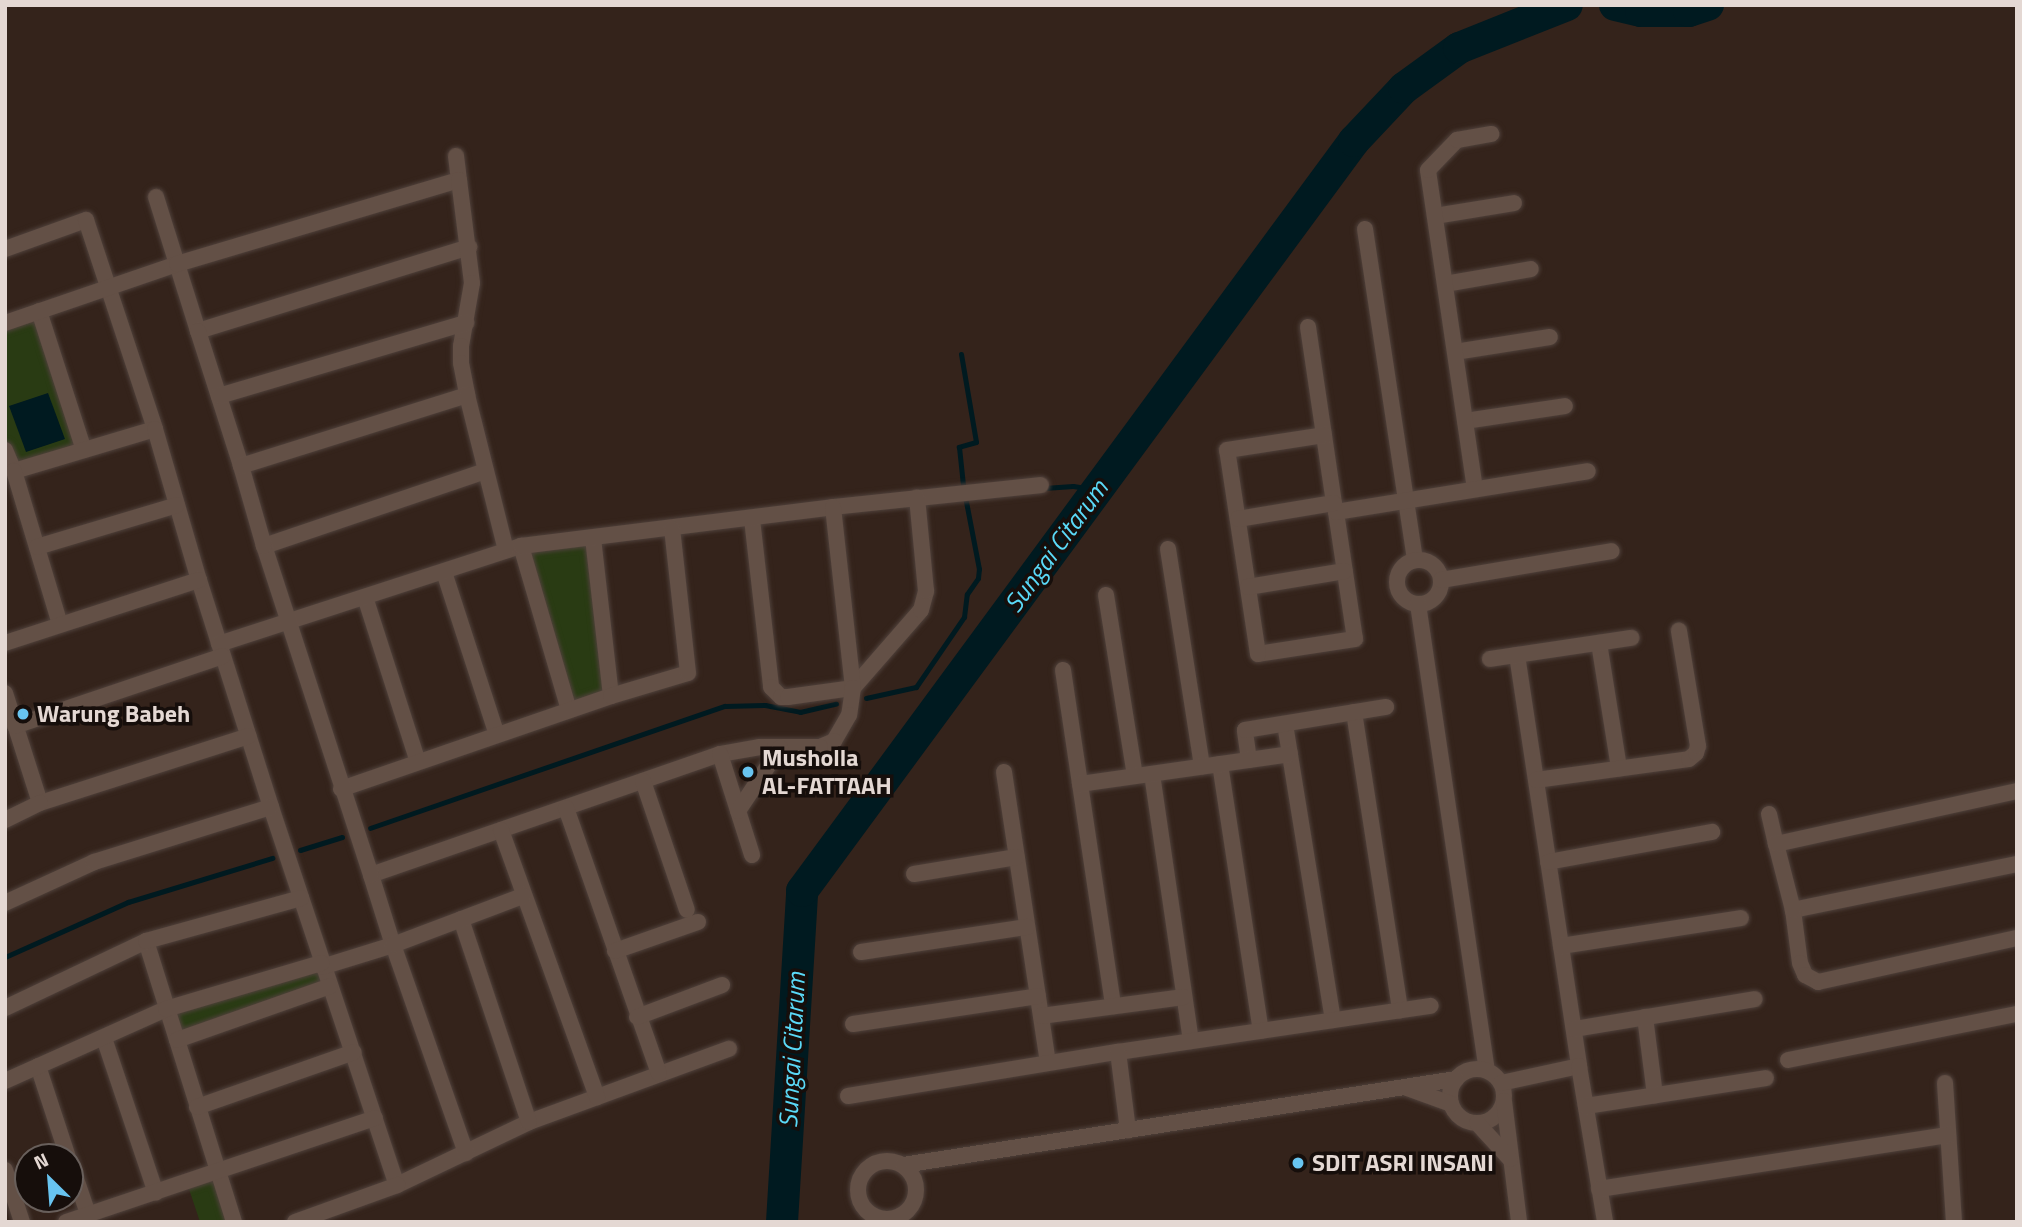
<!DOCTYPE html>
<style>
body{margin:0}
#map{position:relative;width:2022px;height:1227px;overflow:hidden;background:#34231b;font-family:"Titillium Web",sans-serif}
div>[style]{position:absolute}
.green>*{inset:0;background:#293b13}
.water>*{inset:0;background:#001a20}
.stream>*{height:5px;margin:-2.5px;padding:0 2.5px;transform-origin:2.5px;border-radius:2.5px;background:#001a20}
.river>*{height:32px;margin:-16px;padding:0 16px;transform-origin:16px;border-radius:16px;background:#001a20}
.roads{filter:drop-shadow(0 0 2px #4f413b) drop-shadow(0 0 2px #4f413b)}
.street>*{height:16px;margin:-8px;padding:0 8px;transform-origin:8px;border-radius:8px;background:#635046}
.street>.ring{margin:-8px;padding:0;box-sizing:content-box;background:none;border:16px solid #635046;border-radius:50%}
.dots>*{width:19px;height:19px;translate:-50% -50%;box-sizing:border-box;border:4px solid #160e0b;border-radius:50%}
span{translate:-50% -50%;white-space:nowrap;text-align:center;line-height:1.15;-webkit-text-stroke:7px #160e0b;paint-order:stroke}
.poi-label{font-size:24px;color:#e4d8d3;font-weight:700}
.left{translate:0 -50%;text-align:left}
.water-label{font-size:26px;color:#5ad9f7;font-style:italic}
.frame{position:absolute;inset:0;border:7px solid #e4d8d3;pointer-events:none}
.north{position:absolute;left:14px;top:1143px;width:70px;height:70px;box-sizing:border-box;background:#160e0b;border:2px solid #685f5b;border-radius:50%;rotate:335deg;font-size:19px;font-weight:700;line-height:28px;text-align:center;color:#e4d8d3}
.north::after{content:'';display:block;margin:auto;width:24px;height:32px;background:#68c4f0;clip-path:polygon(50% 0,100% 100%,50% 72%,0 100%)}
</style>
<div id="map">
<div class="green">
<div style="clip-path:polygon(34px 319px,77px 448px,15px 467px,5px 439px,5px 330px)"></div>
<div style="clip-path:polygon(593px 538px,611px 696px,569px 710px,522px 546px)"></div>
<div style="clip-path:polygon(321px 963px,330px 986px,177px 1040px,166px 1009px)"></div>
<div style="clip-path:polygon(213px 1180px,227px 1222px,200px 1222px,189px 1189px)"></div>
</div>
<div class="water">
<div style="clip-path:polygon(48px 393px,65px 439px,26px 452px,9px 406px)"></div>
</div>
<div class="stream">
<div style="left:961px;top:354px;width:89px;rotate:80.3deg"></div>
<div style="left:976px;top:442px;width:18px;rotate:164deg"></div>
<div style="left:959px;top:447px;width:39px;rotate:84deg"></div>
<div style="left:1044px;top:488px;width:29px;rotate:-4deg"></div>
<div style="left:1073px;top:486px;width:24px;rotate:9deg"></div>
<div style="left:866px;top:698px;width:51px;rotate:-12.4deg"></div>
<div style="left:916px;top:687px;width:85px;rotate:-55.6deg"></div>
<div style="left:964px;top:617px;width:23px;rotate:-83deg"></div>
<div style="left:967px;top:594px;width:19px;rotate:-55deg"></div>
<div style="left:978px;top:578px;width:9px;rotate:-84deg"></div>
<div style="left:979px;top:569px;width:74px;rotate:-100.9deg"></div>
<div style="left:370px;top:828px;width:375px;rotate:-19deg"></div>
<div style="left:725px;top:706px;width:40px;rotate:-1.4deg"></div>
<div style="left:765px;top:705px;width:36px;rotate:11deg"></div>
<div style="left:800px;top:712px;width:37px;rotate:-13deg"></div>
<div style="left:300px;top:850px;width:44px;rotate:-17.2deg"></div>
<div style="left:5px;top:957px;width:135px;rotate:-24.1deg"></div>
<div style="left:128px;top:902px;width:151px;rotate:-17deg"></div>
</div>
<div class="river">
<div style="left:1615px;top:5px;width:27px;rotate:13deg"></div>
<div style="left:1641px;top:11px;width:48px"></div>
<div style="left:1689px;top:11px;width:20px;rotate:-18deg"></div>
<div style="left:782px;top:1222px;width:332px;rotate:-86.5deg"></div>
<div style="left:802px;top:891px;width:931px;rotate:-53.65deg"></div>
<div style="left:1354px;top:141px;width:73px;rotate:-46.7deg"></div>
<div style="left:1404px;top:88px;width:68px;rotate:-36deg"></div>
<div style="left:1459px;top:48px;width:116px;rotate:-21.7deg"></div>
</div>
<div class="roads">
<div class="street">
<div style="left:456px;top:156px;width:24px;rotate:83deg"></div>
<div style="left:156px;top:197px;width:140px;rotate:72.6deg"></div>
<div style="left:198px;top:331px;width:284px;rotate:-17.2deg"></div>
<div style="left:1435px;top:216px;width:80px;rotate:-9.3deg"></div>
<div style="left:1365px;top:229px;width:335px;rotate:81.4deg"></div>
<div style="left:5px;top:249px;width:86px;rotate:-19.7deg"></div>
<div style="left:86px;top:220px;width:220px;rotate:71.7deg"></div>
<div style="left:1445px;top:284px;width:87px;rotate:-9.9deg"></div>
<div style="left:39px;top:311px;width:146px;rotate:72.1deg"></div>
<div style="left:5px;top:323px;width:182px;rotate:-18.9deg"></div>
<div style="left:177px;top:264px;width:294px;rotate:-16.6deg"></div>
<div style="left:459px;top:180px;width:104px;rotate:82.8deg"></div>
<div style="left:472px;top:283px;width:64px;rotate:99.9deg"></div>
<div style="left:461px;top:346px;width:17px;rotate:90deg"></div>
<div style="left:461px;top:363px;width:33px;rotate:79deg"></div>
<div style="left:1308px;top:327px;width:178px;rotate:81.6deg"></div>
<div style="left:1334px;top:503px;width:9px;rotate:77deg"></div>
<div style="left:1336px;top:512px;width:128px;rotate:81.5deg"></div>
<div style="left:1355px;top:639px;width:98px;rotate:171.2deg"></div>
<div style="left:1258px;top:654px;width:206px;rotate:-98.6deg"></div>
<div style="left:1227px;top:450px;width:98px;rotate:-8.8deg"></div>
<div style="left:198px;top:331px;width:142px;rotate:72.3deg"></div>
<div style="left:1455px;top:352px;width:96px;rotate:-9deg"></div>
<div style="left:219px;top:396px;width:258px;rotate:-16.5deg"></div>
<div style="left:1465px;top:421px;width:101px;rotate:-8.5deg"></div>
<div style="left:5px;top:450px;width:23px;rotate:67deg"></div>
<div style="left:14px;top:471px;width:147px;rotate:-16.6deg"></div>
<div style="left:155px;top:429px;width:157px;rotate:73.8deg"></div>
<div style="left:199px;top:580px;width:238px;rotate:72.4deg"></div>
<div style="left:271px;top:807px;width:398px;rotate:71.6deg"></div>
<div style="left:397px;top:1185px;width:146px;rotate:-25.5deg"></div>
<div style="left:529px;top:1122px;width:213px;rotate:-20.1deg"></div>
<div style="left:14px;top:471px;width:160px;rotate:73.3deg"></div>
<div style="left:1475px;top:489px;width:322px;rotate:-98.4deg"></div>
<div style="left:1428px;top:170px;width:42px;rotate:-46deg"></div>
<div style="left:1457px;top:140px;width:35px;rotate:-10deg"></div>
<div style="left:833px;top:507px;width:209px;rotate:-6deg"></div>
<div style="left:1336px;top:512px;width:255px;rotate:-9.2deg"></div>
<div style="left:752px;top:519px;width:169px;rotate:83.5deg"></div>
<div style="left:771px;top:687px;width:14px;rotate:45deg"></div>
<div style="left:781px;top:697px;width:7px"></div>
<div style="left:788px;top:697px;width:66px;rotate:-7.9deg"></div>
<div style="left:853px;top:688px;width:103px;rotate:-48.9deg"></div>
<div style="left:921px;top:610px;width:20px;rotate:-75deg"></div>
<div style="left:926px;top:591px;width:94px;rotate:-95.5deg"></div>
<div style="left:1238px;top:519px;width:97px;rotate:-9.5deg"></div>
<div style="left:593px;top:538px;width:159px;rotate:83.5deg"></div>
<div style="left:264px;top:546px;width:234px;rotate:-18.7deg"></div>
<div style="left:521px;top:546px;width:171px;rotate:73.7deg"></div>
<div style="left:37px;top:547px;width:146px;rotate:-16.7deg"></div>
<div style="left:1168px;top:549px;width:220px;rotate:81.1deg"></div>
<div class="ring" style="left:1397px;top:560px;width:28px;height:28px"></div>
<div style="left:444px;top:572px;width:171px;rotate:72deg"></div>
<div style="left:1441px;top:580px;width:173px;rotate:-9.6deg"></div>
<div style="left:1248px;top:587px;width:98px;rotate:-9.4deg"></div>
<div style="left:1106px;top:595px;width:183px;rotate:80.9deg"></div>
<div style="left:365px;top:597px;width:173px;rotate:72.2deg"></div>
<div style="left:1418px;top:604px;width:471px;rotate:81.6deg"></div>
<div style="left:5px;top:643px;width:204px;rotate:-18deg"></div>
<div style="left:1599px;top:643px;width:127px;rotate:80.9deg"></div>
<div style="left:219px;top:644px;width:318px;rotate:-18deg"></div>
<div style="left:521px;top:546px;width:314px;rotate:-7.1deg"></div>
<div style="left:833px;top:507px;width:182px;rotate:83.7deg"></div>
<div style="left:853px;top:688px;width:27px;rotate:98deg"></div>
<div style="left:849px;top:715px;width:30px;rotate:120deg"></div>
<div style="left:834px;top:741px;width:15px;rotate:157deg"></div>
<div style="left:820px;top:747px;width:60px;rotate:180deg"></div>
<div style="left:760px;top:747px;width:41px;rotate:170.1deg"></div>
<div style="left:720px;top:754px;width:369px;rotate:160.9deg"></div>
<div style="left:371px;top:875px;width:73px;rotate:72.6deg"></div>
<div style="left:393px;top:945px;width:74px;rotate:162.8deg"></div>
<div style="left:1517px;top:655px;width:416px;rotate:81.4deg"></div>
<div style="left:1490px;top:659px;width:143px;rotate:-8.5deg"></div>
<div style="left:1063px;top:670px;width:340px;rotate:81.5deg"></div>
<div style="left:5px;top:693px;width:115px;rotate:72.3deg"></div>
<div style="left:40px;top:803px;width:219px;rotate:-17.8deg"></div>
<div style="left:1354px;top:712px;width:302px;rotate:81.2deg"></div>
<div style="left:1285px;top:724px;width:300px;rotate:80.8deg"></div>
<div style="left:15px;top:726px;width:219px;rotate:-18.6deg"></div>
<div style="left:720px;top:754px;width:106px;rotate:72.4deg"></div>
<div style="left:1249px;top:760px;width:30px;rotate:-98deg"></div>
<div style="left:1245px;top:730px;width:143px;rotate:-9.3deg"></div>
<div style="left:1220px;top:764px;width:270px;rotate:81.3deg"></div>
<div style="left:1004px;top:772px;width:294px;rotate:81.4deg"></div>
<div style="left:1152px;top:774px;width:270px;rotate:81.7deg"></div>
<div style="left:1536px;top:780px;width:154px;rotate:-7.8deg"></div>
<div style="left:1689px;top:759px;width:9px;rotate:-41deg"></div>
<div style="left:1696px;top:753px;width:7px;rotate:-74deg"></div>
<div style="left:1698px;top:746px;width:117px;rotate:-99.4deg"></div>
<div style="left:643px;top:781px;width:136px;rotate:71.2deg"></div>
<div style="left:1080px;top:784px;width:212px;rotate:-8.1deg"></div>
<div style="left:341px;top:789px;width:286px;rotate:-19deg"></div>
<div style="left:611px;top:696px;width:80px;rotate:-16.6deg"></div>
<div style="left:688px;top:673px;width:145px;rotate:-96.3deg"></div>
<div style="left:566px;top:808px;width:281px;rotate:70.7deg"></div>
<div style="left:738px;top:811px;width:76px;rotate:-56.3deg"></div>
<div style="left:1769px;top:814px;width:31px;rotate:77deg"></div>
<div style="left:5px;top:820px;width:39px;rotate:-26deg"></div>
<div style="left:501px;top:830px;width:284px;rotate:70.2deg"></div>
<div style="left:1548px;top:862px;width:167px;rotate:-10.4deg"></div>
<div style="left:2017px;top:864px;width:229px;rotate:168.4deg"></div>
<div style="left:1793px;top:910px;width:53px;rotate:82.5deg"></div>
<div style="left:1800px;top:963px;width:13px;rotate:67deg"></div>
<div style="left:1805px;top:975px;width:15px;rotate:28deg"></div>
<div style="left:1818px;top:982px;width:204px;rotate:-12.5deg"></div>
<div style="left:914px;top:874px;width:104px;rotate:-9.4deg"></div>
<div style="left:371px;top:875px;width:346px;rotate:-108deg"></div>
<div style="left:264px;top:546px;width:83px;rotate:-106deg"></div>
<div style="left:241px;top:466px;width:237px;rotate:-17.4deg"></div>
<div style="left:467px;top:395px;width:160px;rotate:75.9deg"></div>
<div style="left:5px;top:903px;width:98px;rotate:-24.7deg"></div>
<div style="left:94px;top:862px;width:185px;rotate:-17.3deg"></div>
<div style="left:1793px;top:910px;width:68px;rotate:-104.4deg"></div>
<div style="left:1776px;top:844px;width:247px;rotate:-12.4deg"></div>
<div style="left:461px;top:919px;width:214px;rotate:71.5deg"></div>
<div style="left:146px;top:941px;width:294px;rotate:72.6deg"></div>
<div style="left:1561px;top:946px;width:182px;rotate:-8.8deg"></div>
<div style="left:615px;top:951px;width:88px;rotate:-19.3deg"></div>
<div style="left:861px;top:952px;width:168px;rotate:-8.6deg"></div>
<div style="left:5px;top:1008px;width:156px;rotate:-25.4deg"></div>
<div style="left:146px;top:941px;width:161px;rotate:-15.5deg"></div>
<div style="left:1041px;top:1016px;width:144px;rotate:-7.6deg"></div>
<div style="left:637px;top:1017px;width:91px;rotate:-20.6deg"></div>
<div style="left:1645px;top:1017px;width:79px;rotate:82.7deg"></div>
<div style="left:853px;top:1024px;width:187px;rotate:-8.6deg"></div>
<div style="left:1574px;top:1029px;width:183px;rotate:-9.4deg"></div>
<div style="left:104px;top:1038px;width:163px;rotate:71.5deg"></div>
<div style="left:177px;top:1040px;width:162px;rotate:-19.4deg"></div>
<div style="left:1118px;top:1052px;width:316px;rotate:-8.4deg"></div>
<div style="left:1788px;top:1060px;width:234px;rotate:-11.4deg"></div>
<div style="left:38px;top:1066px;width:96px;rotate:71.8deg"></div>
<div class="ring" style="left:1450px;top:1069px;width:38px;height:38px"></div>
<div style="left:5px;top:1081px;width:176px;rotate:-24.1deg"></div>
<div style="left:166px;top:1009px;width:162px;rotate:-16.5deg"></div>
<div style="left:1501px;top:1083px;width:80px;rotate:-12.3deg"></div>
<div style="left:1579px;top:1066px;width:158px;rotate:80.5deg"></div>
<div style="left:1945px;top:1083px;width:139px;rotate:86.3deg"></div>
<div style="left:1407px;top:1088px;width:47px;rotate:20deg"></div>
<div style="left:848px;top:1096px;width:274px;rotate:-9.3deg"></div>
<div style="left:1118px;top:1052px;width:79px;rotate:82.7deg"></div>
<div style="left:1504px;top:1101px;width:122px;rotate:82.9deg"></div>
<div style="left:1586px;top:1106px;width:182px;rotate:-8.8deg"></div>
<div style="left:197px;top:1107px;width:166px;rotate:-19.3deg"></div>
<div style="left:1477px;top:1123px;width:49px;rotate:47.5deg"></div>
<div style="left:466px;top:1153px;width:220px;rotate:-109.3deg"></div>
<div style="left:393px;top:945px;width:139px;rotate:-20.7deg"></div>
<div class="ring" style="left:858px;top:1161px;width:42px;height:42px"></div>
<div style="left:70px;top:1161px;width:56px;rotate:71.2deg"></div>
<div style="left:903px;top:1165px;width:560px;rotate:-8.84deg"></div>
<div style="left:5px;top:1170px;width:55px;rotate:71.9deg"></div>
<div style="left:1599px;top:1189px;width:353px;rotate:-8.8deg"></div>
<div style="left:66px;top:1222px;width:326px;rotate:-18.6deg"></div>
<div style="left:295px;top:1222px;width:109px;rotate:-19.9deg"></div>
</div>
</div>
<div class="dots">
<div style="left:23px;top:714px;background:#68c4f0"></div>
<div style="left:748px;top:772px;background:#68c4f0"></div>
<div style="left:1298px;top:1163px;background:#68c4f0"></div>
</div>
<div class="poi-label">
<span class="left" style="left:37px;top:714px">Warung Babeh</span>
<span class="left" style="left:762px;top:772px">Musholla<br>AL-FATTAAH</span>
<span class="left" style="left:1312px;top:1163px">SDIT ASRI INSANI</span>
</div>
<div class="water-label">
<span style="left:1056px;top:546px;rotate:-54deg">Sungai Citarum</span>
<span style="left:792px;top:1050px;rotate:-87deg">Sungai Citarum</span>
</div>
<div class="frame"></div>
<div class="north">N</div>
</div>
